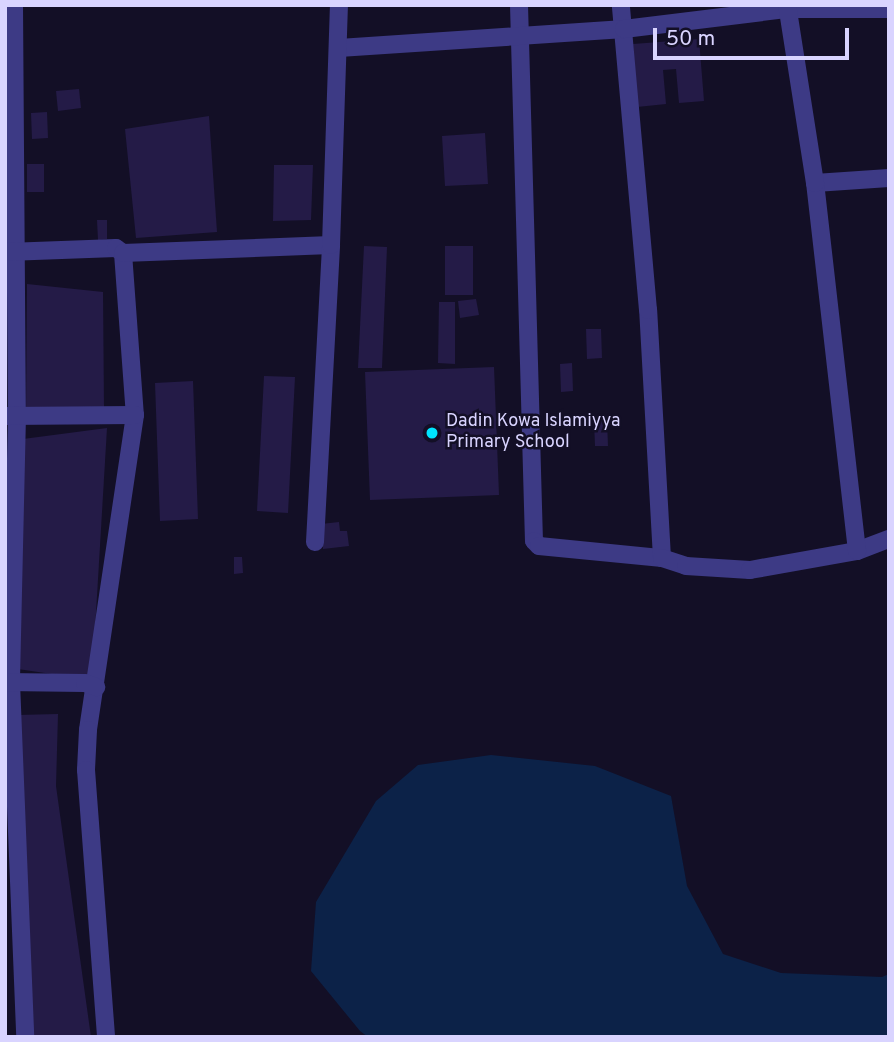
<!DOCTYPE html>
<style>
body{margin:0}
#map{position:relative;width:894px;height:1042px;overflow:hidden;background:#130f26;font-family:Overpass,sans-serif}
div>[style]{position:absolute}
.water>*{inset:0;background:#0c2248}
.building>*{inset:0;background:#241b47}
.minor>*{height:18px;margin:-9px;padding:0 9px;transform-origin:9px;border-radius:9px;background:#3d3a85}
.dots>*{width:19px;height:19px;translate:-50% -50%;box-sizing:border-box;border:4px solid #130f26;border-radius:50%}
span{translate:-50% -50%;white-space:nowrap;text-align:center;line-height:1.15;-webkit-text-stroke:5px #130f26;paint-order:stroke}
.poi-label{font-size:18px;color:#d9d4ff}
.left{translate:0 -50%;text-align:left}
.frame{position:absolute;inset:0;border:7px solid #d9d4ff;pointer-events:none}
.scale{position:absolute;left:653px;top:28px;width:196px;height:32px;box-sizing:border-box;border:4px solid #d9d4ff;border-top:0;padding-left:9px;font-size:21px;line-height:24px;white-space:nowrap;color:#d9d4ff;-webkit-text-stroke:5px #130f26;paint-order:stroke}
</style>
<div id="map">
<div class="water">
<div style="clip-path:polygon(491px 755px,595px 766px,671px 796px,687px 886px,723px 954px,781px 973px,882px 977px,889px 974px,889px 1037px,368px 1037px,360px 1031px,311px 971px,316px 902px,376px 801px,418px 765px)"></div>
</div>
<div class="building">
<div style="clip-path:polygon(699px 39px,704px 101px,679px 103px,676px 69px,663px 70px,666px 104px,637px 107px,633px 44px)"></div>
<div style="clip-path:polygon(79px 89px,81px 108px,58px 111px,56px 91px)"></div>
<div style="clip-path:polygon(47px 112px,48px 138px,32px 139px,31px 113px)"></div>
<div style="clip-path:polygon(209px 116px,217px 232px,136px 238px,125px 129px)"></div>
<div style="clip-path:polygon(485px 133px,488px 184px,445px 186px,442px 136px)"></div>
<div style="clip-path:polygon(27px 164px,44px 164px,44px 192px,27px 192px)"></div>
<div style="clip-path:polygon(274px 165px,313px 165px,311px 220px,273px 221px)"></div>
<div style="clip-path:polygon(97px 220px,107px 220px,107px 239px,98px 240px)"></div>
<div style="clip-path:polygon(364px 246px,387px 247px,382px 368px,358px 368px)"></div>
<div style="clip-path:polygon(445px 246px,473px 246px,473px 295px,445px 295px)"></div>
<div style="clip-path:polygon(27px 284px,103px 292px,104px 408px,26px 410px)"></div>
<div style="clip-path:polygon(476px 299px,479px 315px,460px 318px,458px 301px)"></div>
<div style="clip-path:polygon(439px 302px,455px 302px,455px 364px,438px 363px)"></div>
<div style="clip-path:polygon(586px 329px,601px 329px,602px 358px,587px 359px)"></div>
<div style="clip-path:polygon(572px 363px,573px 391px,561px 392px,560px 364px)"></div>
<div style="clip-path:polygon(494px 367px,499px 495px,370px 500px,365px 372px)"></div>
<div style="clip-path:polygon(264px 376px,295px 377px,288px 513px,257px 511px)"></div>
<div style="clip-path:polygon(193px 381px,198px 519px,160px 521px,155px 383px)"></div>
<div style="clip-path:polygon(594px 421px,607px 421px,608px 446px,595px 446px)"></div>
<div style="clip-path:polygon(107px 428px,92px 680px,18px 669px,23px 439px)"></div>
<div style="clip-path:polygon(339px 522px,340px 531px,347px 531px,349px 546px,323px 549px,321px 524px)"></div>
<div style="clip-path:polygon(234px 557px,242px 557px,243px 573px,234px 574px)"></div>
<div style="clip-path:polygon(58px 714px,56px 786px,91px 1037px,33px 1037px,17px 715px)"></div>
</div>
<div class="minor">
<div style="left:14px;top:5px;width:410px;rotate:89.6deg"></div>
<div style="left:17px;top:415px;width:267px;rotate:91.3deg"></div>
<div style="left:11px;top:682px;width:355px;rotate:87.7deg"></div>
<div style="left:519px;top:5px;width:536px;rotate:88.4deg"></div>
<div style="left:534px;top:541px;width:7px;rotate:45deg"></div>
<div style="left:539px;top:546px;width:124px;rotate:5.6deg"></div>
<div style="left:662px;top:558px;width:248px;rotate:-93.2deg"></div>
<div style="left:648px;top:310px;width:306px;rotate:-95.1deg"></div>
<div style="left:339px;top:48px;width:286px;rotate:-3.8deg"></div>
<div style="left:624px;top:29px;width:165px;rotate:-7deg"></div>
<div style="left:788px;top:9px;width:101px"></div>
<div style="left:815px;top:183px;width:74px;rotate:-3.9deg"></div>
<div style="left:7px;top:252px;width:109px;rotate:-2.1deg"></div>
<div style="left:116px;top:248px;width:9px;rotate:36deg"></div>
<div style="left:123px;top:253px;width:162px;rotate:85.8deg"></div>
<div style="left:135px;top:415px;width:318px;rotate:98.5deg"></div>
<div style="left:88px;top:730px;width:40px;rotate:92.9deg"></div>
<div style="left:86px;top:770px;width:268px;rotate:85.7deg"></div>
<div style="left:123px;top:253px;width:208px;rotate:-2.2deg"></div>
<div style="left:5px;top:416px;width:130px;rotate:-0.4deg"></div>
<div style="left:315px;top:542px;width:297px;rotate:-86.9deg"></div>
<div style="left:331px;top:245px;width:240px;rotate:-88.1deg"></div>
<div style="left:857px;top:551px;width:34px;rotate:-21deg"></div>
<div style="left:662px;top:558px;width:25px;rotate:18deg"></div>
<div style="left:686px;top:566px;width:64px;rotate:3.6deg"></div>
<div style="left:750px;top:570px;width:109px;rotate:-10.1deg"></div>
<div style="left:857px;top:551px;width:370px;rotate:-96.5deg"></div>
<div style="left:815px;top:183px;width:180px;rotate:-98.9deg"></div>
<div style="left:5px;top:682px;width:80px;rotate:0.7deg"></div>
<div style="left:85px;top:683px;width:12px;rotate:20deg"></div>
</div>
<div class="dots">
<div style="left:432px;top:433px;background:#00e5ff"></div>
</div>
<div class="poi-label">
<span class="left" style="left:446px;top:433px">Dadin Kowa Islamiyya<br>Primary School</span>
</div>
<div class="frame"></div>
<div class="scale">50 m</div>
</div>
